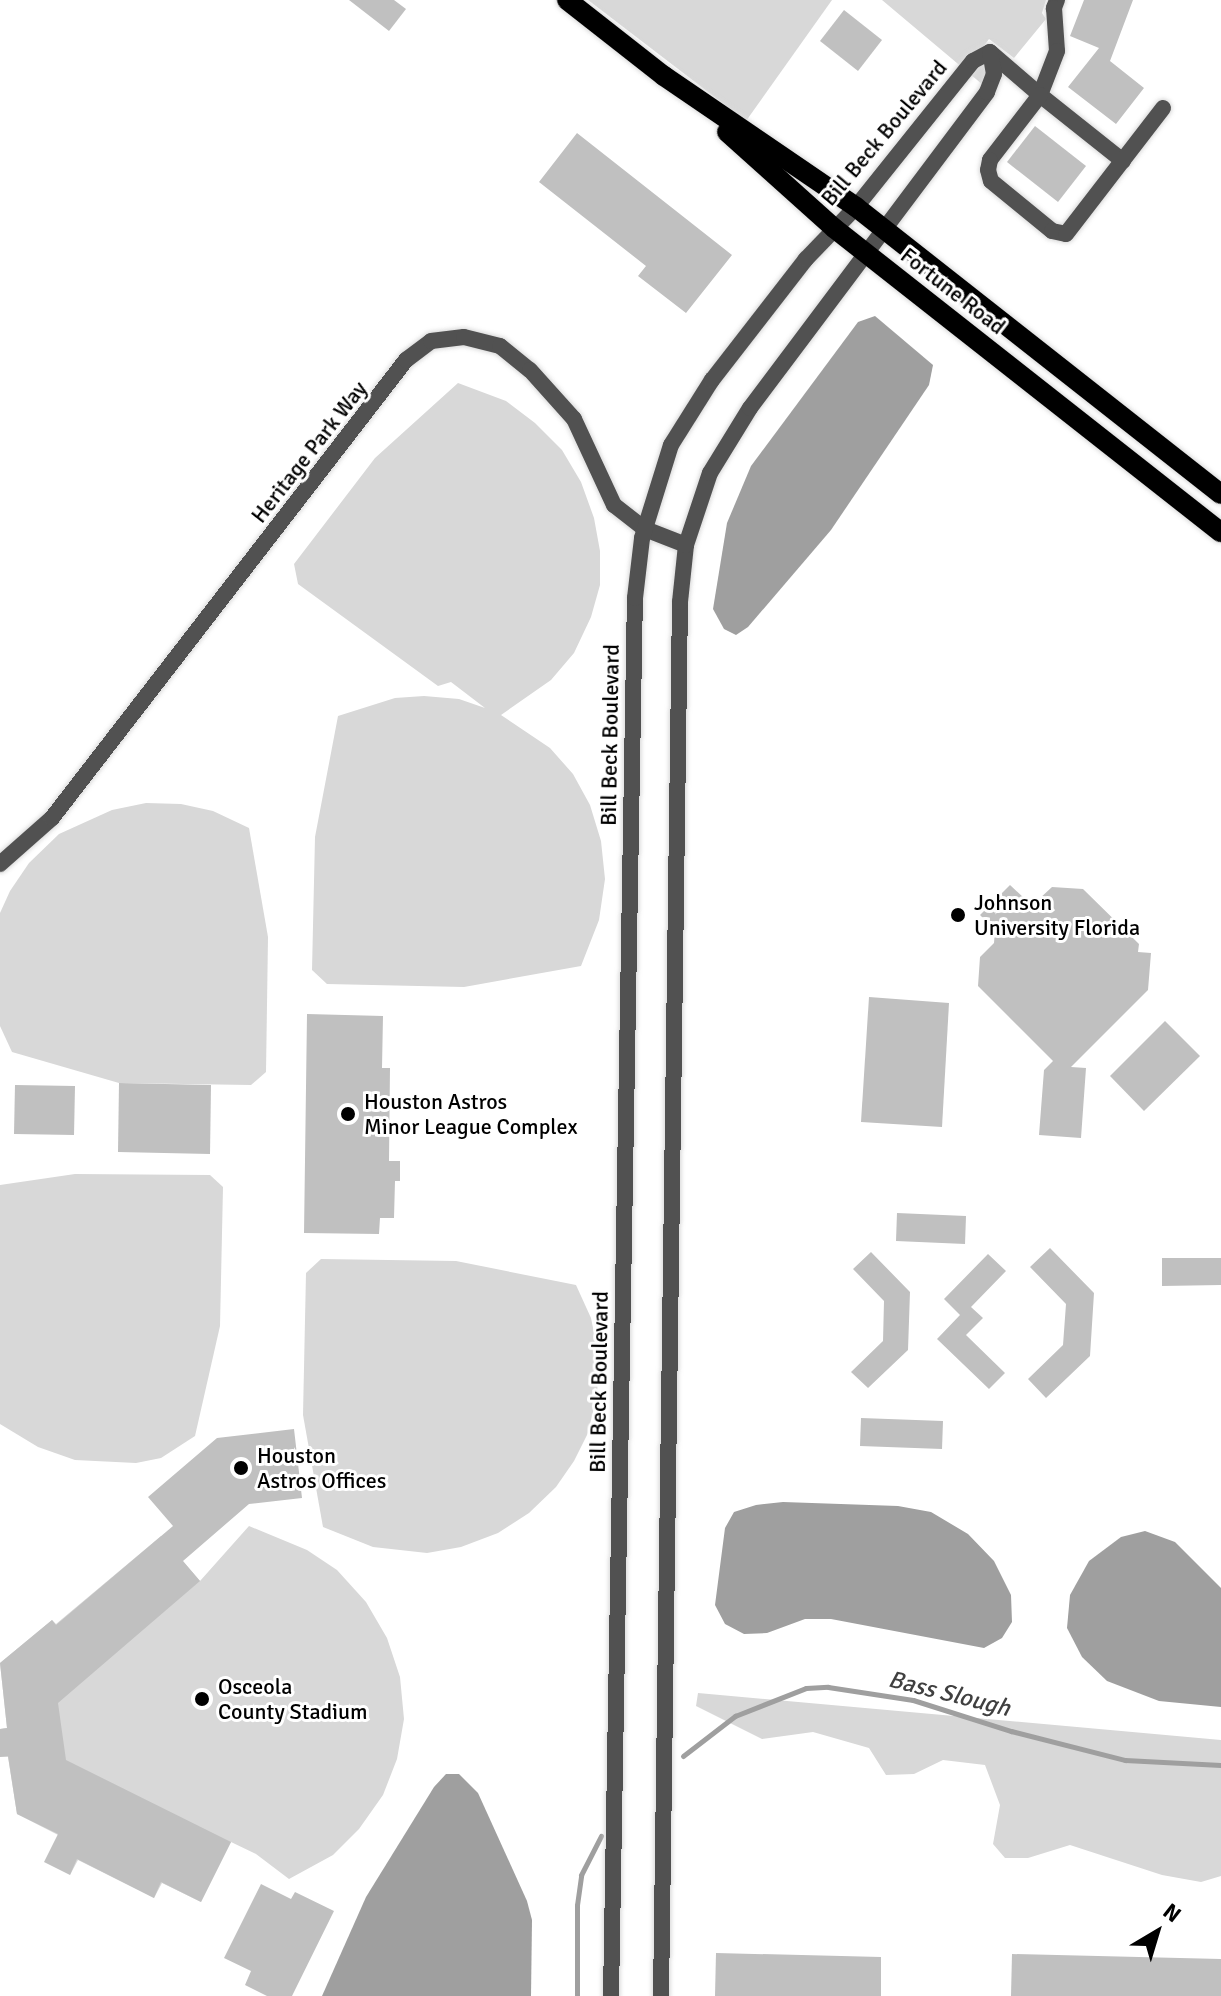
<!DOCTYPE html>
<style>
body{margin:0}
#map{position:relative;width:1221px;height:1996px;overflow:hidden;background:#fff;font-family:Signika,sans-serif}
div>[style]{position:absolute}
.green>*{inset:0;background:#d8d8d8}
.water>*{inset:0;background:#9f9f9f}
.stream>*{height:5px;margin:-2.5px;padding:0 2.5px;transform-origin:2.5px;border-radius:2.5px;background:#9f9f9f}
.building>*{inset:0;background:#c0c0c0}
.roads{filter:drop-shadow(0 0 2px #dbdbdb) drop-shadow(0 0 2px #dbdbdb)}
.minor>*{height:16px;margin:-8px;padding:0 8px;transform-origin:8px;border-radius:8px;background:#515151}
.major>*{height:20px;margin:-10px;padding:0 10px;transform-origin:10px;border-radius:10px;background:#000}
.dots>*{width:22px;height:22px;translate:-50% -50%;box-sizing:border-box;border:4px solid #fff;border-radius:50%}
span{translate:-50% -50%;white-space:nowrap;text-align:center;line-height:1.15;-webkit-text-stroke:6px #fff;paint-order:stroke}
.street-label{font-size:22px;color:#000}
.poi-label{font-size:22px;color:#000}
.left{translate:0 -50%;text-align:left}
.water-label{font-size:24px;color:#404040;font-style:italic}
.north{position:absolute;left:1117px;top:1892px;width:80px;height:80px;-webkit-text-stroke:6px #fff;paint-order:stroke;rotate:38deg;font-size:22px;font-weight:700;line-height:32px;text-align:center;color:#000}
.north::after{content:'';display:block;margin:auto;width:28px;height:36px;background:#000;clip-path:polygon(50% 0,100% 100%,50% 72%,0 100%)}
</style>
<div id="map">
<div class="green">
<div style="clip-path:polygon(588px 0,832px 0,746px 121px)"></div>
<div style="clip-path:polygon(882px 0,1046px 0,1042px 13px,1046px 19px,1014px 58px,989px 39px,978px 54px,1002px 73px,989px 90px)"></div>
<div style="clip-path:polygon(458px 383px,506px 401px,535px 423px,562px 450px,581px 482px,594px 518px,600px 551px,600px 585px,591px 617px,574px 653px,551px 680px,501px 715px,550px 748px,573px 774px,590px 805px,601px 841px,605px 879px,599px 920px,581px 966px,464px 987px,327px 984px,312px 970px,315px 837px,338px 716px,395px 698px,424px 696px,459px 699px,485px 708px,451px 682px,438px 686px,298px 584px,294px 564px,375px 458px)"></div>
<div style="clip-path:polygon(146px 803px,181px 804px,213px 811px,249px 828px,268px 937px,266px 1072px,251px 1085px,119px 1083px,12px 1052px,0 1026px,0 913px,10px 891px,29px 863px,59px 834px,112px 810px)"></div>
<div style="clip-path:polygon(75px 1174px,210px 1175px,223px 1187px,220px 1326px,195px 1436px,161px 1458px,136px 1463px,75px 1460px,38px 1447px,0 1424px,0 1185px)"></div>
<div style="clip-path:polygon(321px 1259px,456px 1261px,576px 1285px,591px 1318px,599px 1358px,597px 1395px,588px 1433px,574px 1461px,556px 1487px,529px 1513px,498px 1533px,461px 1547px,427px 1553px,373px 1547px,323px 1527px,303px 1415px,306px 1273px)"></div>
<div style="clip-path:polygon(249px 1526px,307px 1550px,337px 1570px,366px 1602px,387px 1638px,400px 1677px,404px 1719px,397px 1759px,383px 1795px,359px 1829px,333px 1855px,289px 1879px,256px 1854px,231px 1842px,201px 1902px,162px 1883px,154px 1898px,78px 1860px,70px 1875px,58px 1835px,17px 1814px,8px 1757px,0 1757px,0 1729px,7px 1728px,0 1663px,52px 1620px,56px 1624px,161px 1536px,200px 1581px)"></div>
<div style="clip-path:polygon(698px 1693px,1221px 1740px,1221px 1876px,1201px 1882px,1162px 1875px,1070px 1845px,1028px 1858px,1005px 1858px,993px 1844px,1000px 1805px,985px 1765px,943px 1760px,914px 1774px,886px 1775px,869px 1748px,813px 1732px,762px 1739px,696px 1706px)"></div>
</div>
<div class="water">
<div style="clip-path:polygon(875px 316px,933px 365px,929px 385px,831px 530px,748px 627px,736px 635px,724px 629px,713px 609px,727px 523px,751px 466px,858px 322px)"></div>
<div style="clip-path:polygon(783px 1502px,898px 1506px,931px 1512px,968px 1534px,994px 1561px,1011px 1595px,1012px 1622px,1002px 1638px,984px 1648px,831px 1619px,805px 1619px,767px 1633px,744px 1634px,725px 1624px,715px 1605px,725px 1528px,734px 1512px,756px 1505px)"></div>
<div style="clip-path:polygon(1145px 1531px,1175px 1542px,1221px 1588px,1221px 1707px,1159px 1701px,1107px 1681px,1082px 1657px,1067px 1628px,1070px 1595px,1089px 1561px,1121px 1537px)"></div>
<div style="clip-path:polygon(446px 1774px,459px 1774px,478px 1793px,527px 1901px,532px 1920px,531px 1996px,322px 1996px,366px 1897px,434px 1787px)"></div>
</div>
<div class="stream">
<div style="left:683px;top:1756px;width:66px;rotate:-37.6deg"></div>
<div style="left:735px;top:1716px;width:76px;rotate:-21.5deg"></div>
<div style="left:806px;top:1688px;width:22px;rotate:-3deg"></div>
<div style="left:828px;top:1687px;width:86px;rotate:8.7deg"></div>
<div style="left:913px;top:1700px;width:103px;rotate:17.6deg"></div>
<div style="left:1011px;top:1731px;width:118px;rotate:14.3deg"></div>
<div style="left:1125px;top:1760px;width:96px;rotate:3deg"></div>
<div style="left:577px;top:1996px;width:91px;rotate:-90deg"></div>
<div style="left:577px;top:1905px;width:30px;rotate:-82deg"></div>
<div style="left:581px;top:1875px;width:44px;rotate:-62.9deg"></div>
</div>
<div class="building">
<div style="clip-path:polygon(349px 0,394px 0,406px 9px,389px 31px)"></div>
<div style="clip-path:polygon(1084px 0,1133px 0,1110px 61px,1144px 88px,1116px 124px,1068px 87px,1099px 48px,1070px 36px)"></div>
<div style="clip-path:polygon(844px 10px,882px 40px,858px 71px,820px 41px)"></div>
<div style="clip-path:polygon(1035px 126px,1086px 166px,1058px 202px,1007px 162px)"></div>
<div style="clip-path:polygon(577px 133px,732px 255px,686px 313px,638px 276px,646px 266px,539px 182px)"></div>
<div style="clip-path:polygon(1010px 885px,1025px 899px,1038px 900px,1052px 887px,1083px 889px,1139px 944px,1138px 952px,1151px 953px,1148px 990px,1071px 1067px,1086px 1068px,1081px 1138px,1039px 1135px,1044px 1070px,1053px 1061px,978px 986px,980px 957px,994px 943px,995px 930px,980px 915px)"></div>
<div style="clip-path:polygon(869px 997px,949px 1003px,942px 1127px,861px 1122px)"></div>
<div style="clip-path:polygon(307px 1014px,383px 1016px,382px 1068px,390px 1068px,389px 1161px,400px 1161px,400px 1181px,395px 1181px,394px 1218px,380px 1218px,379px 1234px,304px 1233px)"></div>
<div style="clip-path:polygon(1165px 1021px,1200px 1056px,1144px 1111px,1110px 1076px)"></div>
<div style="clip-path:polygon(119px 1083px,211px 1085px,210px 1154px,118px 1152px)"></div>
<div style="clip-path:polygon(15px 1085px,75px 1086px,74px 1135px,14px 1134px)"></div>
<div style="clip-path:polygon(897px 1213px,966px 1216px,965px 1244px,896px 1241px)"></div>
<div style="clip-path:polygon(1050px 1248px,1094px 1293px,1090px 1356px,1046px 1398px,1028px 1379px,1063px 1345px,1066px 1304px,1030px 1267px)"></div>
<div style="clip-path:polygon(871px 1252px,910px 1292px,908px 1350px,868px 1388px,851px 1372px,883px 1341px,884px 1301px,853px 1269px)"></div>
<div style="clip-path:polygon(988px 1254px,1006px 1271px,971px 1307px,983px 1318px,966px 1335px,1005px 1373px,989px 1389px,937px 1339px,960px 1315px,944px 1299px)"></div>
<div style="clip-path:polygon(1162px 1258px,1221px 1258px,1221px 1285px,1162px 1286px)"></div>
<div style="clip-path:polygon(861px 1418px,943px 1421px,942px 1449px,860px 1446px)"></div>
<div style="clip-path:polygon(294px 1429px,302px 1498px,249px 1504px,183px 1561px,200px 1581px,58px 1703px,66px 1760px,231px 1842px,201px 1902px,161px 1882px,154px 1898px,77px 1859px,70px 1875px,44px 1862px,58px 1834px,17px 1814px,8px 1756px,0 1757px,0 1729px,7px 1728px,0 1663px,52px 1620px,56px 1625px,173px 1526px,148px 1497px,217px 1438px)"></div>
<div style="clip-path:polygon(261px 1884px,291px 1899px,295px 1892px,334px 1911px,292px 1996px,267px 1996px,245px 1985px,251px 1971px,224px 1958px)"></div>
<div style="clip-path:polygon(716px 1953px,881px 1957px,881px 1996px,715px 1996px)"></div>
<div style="clip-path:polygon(1012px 1954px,1221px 1959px,1221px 1996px,1011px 1996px)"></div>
</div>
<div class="roads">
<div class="minor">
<div style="left:1057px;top:0;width:9px;rotate:111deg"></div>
<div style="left:1054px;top:8px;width:43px;rotate:86deg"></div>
<div style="left:1057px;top:51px;width:47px;rotate:111.1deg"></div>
<div style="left:1040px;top:95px;width:106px;rotate:38.5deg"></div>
<div style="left:990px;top:52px;width:66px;rotate:40.7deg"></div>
<div style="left:1040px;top:95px;width:82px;rotate:127.6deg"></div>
<div style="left:990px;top:160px;width:10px;rotate:101deg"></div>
<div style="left:988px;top:170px;width:11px;rotate:75deg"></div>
<div style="left:991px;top:181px;width:79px;rotate:39.3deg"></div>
<div style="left:1052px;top:231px;width:14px;rotate:12deg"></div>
<div style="left:1066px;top:234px;width:159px;rotate:-52.4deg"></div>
<div style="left:0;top:864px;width:69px;rotate:-41.5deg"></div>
<div style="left:52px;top:818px;width:579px;rotate:-52.3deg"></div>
<div style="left:406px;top:360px;width:31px;rotate:-37deg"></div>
<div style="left:431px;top:341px;width:33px;rotate:-7deg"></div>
<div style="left:464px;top:337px;width:37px;rotate:14deg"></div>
<div style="left:500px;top:346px;width:38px;rotate:39deg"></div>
<div style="left:530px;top:370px;width:66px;rotate:48.1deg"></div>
<div style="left:574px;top:419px;width:95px;rotate:65.1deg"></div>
<div style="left:614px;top:505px;width:39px;rotate:38deg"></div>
<div style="left:645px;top:529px;width:44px;rotate:21.3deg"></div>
<div style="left:611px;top:1996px;width:1398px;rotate:-89.02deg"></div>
<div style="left:635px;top:598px;width:60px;rotate:-83.3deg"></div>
<div style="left:642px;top:538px;width:97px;rotate:-72.7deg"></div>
<div style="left:671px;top:445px;width:77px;rotate:-57.8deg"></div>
<div style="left:712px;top:380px;width:153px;rotate:-52.2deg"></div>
<div style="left:806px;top:259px;width:72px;rotate:-46.1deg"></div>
<div style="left:856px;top:207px;width:187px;rotate:-51.3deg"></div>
<div style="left:973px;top:61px;width:19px;rotate:-28deg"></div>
<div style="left:661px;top:1996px;width:1394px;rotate:-89.22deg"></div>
<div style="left:680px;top:602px;width:57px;rotate:-84deg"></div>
<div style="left:686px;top:545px;width:76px;rotate:-71.6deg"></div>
<div style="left:710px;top:473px;width:76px;rotate:-58.4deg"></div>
<div style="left:750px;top:408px;width:395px;rotate:-53.1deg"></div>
<div style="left:987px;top:92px;width:19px;rotate:-69deg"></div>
<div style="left:994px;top:74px;width:22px;rotate:-100deg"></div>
</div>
<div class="major">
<div style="left:567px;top:0;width:123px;rotate:38.1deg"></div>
<div style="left:664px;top:76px;width:232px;rotate:34.3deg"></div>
<div style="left:856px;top:207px;width:464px;rotate:38.2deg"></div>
<div style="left:727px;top:132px;width:144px;rotate:41.9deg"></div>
<div style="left:834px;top:228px;width:492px;rotate:38.2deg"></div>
</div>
</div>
<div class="dots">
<div style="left:958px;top:915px;background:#000"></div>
<div style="left:348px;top:1114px;background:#000"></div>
<div style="left:241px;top:1468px;background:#000"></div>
<div style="left:202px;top:1699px;background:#000"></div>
</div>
<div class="street-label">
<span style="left:884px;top:133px;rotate:-50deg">Bill Beck Boulevard</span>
<span style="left:953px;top:291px;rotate:38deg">Fortune Road</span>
<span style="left:309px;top:452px;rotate:-52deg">Heritage Park Way</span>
<span style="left:610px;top:735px;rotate:-89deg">Bill Beck Boulevard</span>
<span style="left:599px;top:1382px;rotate:-89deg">Bill Beck Boulevard</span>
</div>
<div class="poi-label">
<span class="left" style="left:974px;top:915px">Johnson<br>University Florida</span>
<span class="left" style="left:364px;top:1114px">Houston Astros<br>Minor League Complex</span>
<span class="left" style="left:257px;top:1468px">Houston<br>Astros Offices</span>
<span class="left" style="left:218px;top:1699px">Osceola<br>County Stadium</span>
</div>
<div class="water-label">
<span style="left:949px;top:1694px;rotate:14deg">Bass Slough</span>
</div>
<div class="north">N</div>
</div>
